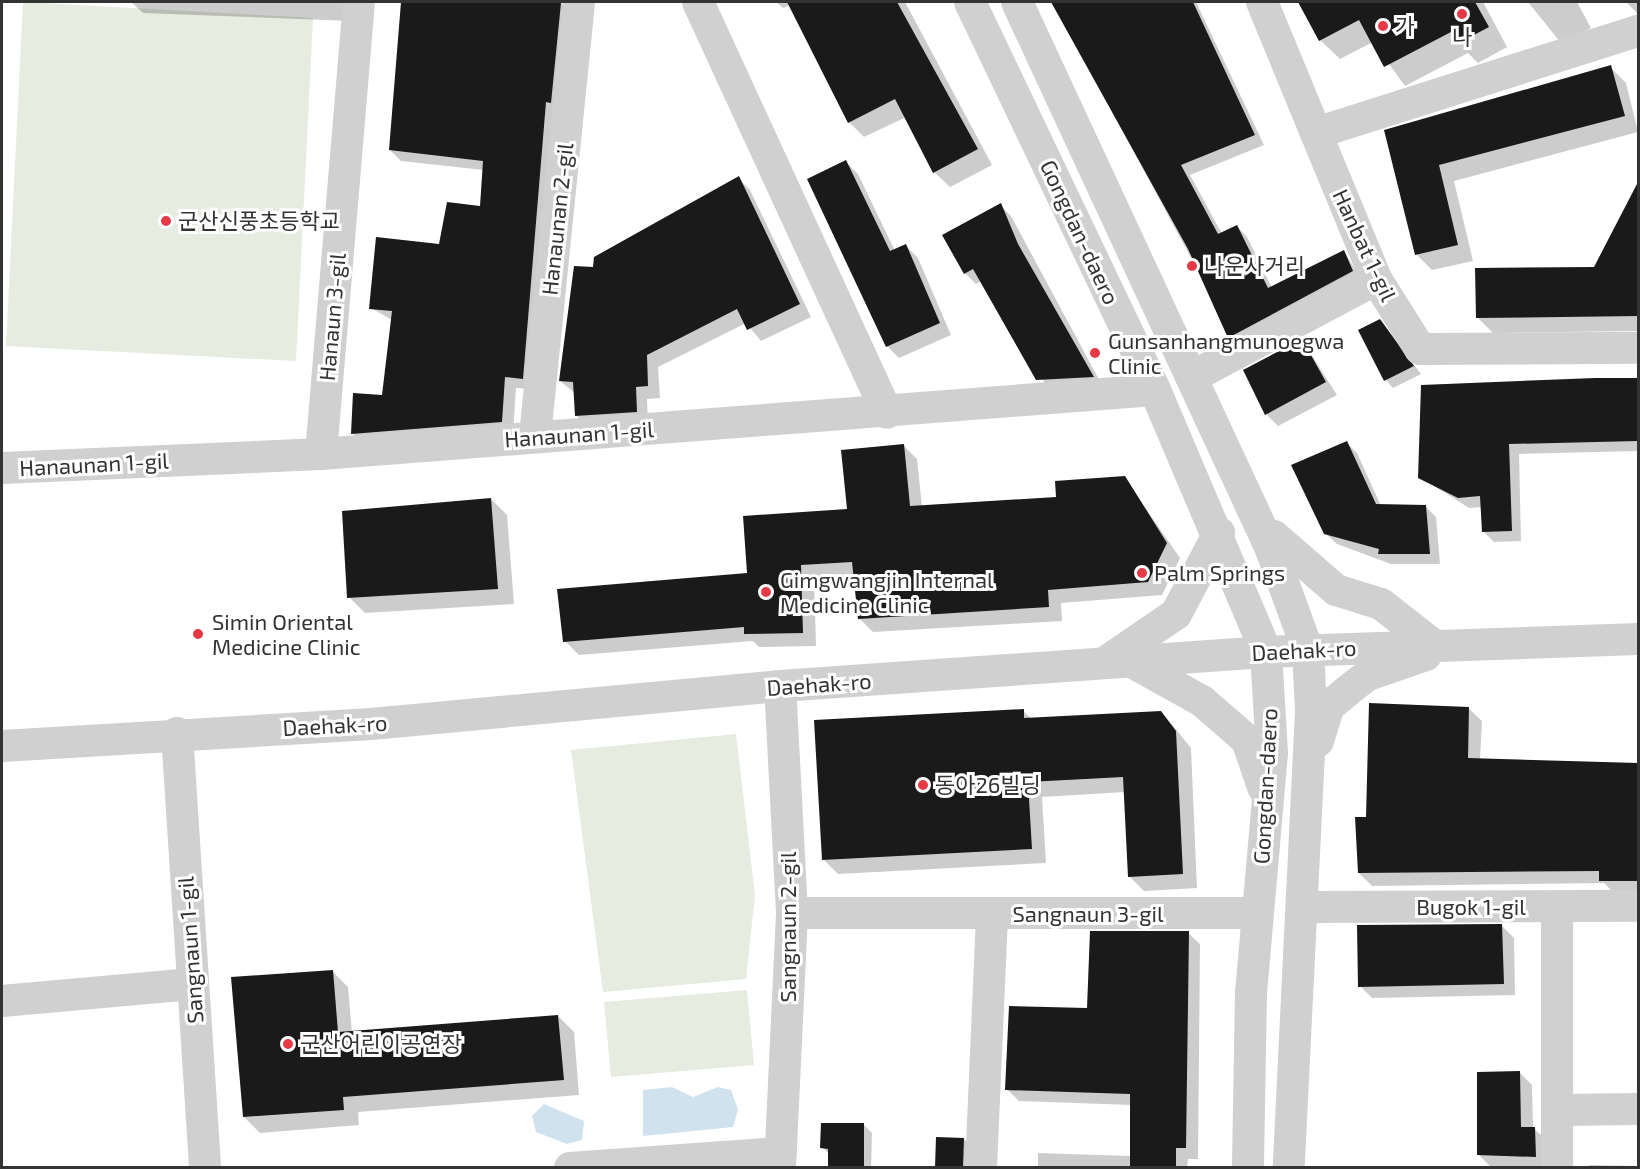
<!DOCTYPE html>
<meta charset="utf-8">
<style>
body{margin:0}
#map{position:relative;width:1640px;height:1169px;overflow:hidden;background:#fff;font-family:"Exo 2","Noto Sans KR",sans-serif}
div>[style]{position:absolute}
.green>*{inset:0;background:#e6ecdf}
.water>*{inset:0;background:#cfe2ee}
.shadow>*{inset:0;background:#0003}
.building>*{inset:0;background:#1a1a1a}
.minor>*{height:32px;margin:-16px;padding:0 16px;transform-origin:16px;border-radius:16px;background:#d0d0d0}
.dots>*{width:16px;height:16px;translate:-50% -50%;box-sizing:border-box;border:3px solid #fff;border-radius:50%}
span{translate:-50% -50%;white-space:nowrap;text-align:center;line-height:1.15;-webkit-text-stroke:6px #fff;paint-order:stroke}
.poi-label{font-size:22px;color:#333}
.left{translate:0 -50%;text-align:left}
.street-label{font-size:22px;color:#333}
.frame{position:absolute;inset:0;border:3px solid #333;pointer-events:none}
</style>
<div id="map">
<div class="green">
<div style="clip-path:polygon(23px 2px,313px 18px,296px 361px,6px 346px)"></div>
<div style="clip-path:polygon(736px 734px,755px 895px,746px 979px,603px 992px,571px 750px)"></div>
<div style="clip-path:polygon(747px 990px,754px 1065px,611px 1077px,604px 1002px)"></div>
</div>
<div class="water">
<div style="clip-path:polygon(672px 1087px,693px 1097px,718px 1087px,731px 1090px,738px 1110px,733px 1127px,643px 1136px,643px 1090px)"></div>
<div style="clip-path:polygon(544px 1104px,584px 1121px,582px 1140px,567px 1144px,536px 1132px,532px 1116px)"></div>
</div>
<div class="shadow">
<div style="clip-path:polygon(131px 2px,352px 2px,351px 21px,143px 13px)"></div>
<div style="clip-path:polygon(403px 2px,520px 6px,520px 2px,560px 2px,566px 7px,533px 389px,516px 388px,513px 433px,364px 444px,352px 433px,383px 396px,392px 320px,371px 308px,481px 207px,484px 170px,401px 161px,390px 150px)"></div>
<div style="clip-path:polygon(776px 2px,905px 2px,992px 165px,950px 187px,934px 172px,906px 117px,864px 137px,849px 122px,790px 5px,783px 8px)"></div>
<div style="clip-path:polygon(1053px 2px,1196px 2px,1264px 145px,1190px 175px,1222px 234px,1237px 226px,1247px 237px,1272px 288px,1344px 251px,1362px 281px,1239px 347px)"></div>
<div style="clip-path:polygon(1298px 2px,1483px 2px,1507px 47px,1478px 63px,1468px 53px,1405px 86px,1373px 42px,1340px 59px,1320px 40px)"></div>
<div style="clip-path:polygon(1528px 2px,1577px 2px,1591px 28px,1561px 43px)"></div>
<div style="clip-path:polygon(1626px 2px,1638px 2px,1638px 14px)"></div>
<div style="clip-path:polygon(1610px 67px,1626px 83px,1638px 132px,1454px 181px,1473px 261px,1432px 270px,1416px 254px,1386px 131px)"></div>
<div style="clip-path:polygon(846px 162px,858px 174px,895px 251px,906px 246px,918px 258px,951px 335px,899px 358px,887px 346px)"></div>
<div style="clip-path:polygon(738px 178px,750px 190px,811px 317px,761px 341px,746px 323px,658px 367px,660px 398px,647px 399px,648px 423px,589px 428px,577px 416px,575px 393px,560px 381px,594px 269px)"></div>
<div style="clip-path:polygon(1638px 185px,1638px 331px,1493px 333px,1477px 317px,1595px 268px)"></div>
<div style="clip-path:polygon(1000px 205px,1011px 216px,1103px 387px,1049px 390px,982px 281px,976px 284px,965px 273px)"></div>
<div style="clip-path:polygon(1380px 321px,1421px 374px,1393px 388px,1386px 380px)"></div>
<div style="clip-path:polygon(1302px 340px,1337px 395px,1278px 426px,1266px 414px)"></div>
<div style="clip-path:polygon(1638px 378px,1638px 451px,1519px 454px,1521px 541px,1494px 542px,1484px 532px,1482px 507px,1469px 508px,1420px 477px,1423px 386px)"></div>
<div style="clip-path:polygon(1346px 442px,1357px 453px,1381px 506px,1425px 506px,1436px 517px,1440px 564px,1391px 564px,1337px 544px,1325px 533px)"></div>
<div style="clip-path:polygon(903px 445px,917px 459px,922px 507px,1058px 498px,1124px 477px,1180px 558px,1162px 595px,1061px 603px,1062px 621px,873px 632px,859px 618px,855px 576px,814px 578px,816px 646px,759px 647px,753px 641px,579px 655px,565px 641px,749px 574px,848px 510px)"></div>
<div style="clip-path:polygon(491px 499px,507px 515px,514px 604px,365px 613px,349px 597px)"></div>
<div style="clip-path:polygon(1468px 708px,1482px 721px,1480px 760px,1638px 764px,1638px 893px,1614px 893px,1604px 883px,1372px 886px,1359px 873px,1367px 818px)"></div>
<div style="clip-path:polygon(1023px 711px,1032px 719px,1160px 712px,1175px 728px,1191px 748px,1197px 888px,1144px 891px,1129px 876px,1125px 792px,1042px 797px,1046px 863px,838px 874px,823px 859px)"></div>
<div style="clip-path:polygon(1502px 926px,1514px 938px,1515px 995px,1372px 998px,1360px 986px)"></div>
<div style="clip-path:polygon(1188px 933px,1200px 944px,1198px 1159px,1188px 1159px,1187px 1168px,1038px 1168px,1038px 1153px,1131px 1156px,1132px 1105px,1019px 1101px,1007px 1089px,1089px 1010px)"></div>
<div style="clip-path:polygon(332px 971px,348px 987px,352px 1033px,558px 1016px,574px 1032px,579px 1095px,358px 1112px,359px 1125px,260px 1133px,244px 1117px)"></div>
<div style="clip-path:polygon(1520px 1073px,1532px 1085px,1533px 1128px,1547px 1140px,1547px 1168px,1491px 1167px,1479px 1155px)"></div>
<div style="clip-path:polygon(864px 1125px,872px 1133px,871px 1168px,829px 1168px,830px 1155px,822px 1147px)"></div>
<div style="clip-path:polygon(937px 1138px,964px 1139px,972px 1147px,971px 1168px,937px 1168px)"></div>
<div style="clip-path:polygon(1589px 1165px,1638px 1166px,1638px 1168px,1589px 1168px)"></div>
</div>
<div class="building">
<div style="clip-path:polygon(401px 2px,561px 3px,551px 103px,546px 102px,523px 379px,505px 377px,502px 422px,351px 434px,353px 393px,382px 395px,392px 311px,369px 309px,376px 237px,439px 244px,447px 202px,480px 206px,483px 161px,389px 150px)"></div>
<div style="clip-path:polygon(787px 2px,897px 2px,978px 149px,933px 173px,895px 99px,848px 123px)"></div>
<div style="clip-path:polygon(1051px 2px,1193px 2px,1255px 135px,1181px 165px,1218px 234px,1237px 225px,1268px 288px,1344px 250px,1353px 271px,1228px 338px,1188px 249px)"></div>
<div style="clip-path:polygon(1298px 2px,1475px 2px,1489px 27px,1457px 44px,1451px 32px,1384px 67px,1359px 20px,1319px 41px)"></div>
<div style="clip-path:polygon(1611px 65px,1625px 116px,1439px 165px,1458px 245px,1415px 255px,1384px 130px)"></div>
<div style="clip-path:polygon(846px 160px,890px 251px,906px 244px,940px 323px,886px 347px,807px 179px)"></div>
<div style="clip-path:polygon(739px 176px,800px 304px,747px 330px,737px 309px,647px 355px,648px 386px,636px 387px,637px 412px,575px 416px,573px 382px,559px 381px,574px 266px,593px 267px,594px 257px)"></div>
<div style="clip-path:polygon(1638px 182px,1638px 316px,1476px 318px,1475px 268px,1594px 267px)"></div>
<div style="clip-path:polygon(1001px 203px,1018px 244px,1094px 377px,1036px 380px,973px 269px,964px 274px,942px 235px)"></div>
<div style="clip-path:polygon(1380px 319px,1414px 366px,1384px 381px,1358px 330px)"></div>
<div style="clip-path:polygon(1302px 339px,1326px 382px,1265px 415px,1243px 370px)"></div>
<div style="clip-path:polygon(1595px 378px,1638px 378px,1638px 441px,1509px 444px,1512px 531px,1482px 532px,1480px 496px,1458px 498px,1418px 478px,1421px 385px)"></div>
<div style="clip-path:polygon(1347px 441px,1376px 504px,1426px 505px,1430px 554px,1378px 554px,1379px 549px,1324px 534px,1291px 465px)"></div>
<div style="clip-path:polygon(904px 444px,910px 506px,1056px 497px,1055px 481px,1125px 476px,1167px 543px,1148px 582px,1048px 590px,1049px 607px,858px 619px,852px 562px,801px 565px,803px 633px,744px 634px,744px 627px,563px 642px,557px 589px,747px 573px,743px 516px,847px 509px,841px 450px)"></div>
<div style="clip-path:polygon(491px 498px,498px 589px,347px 598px,342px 511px)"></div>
<div style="clip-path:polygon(1369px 703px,1469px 707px,1468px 758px,1638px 763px,1638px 881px,1599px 881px,1599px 871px,1358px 873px,1355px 817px,1366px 817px)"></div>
<div style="clip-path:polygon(1024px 709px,1024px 718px,1161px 711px,1176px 731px,1183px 874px,1128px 877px,1123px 777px,1028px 782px,1032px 849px,822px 860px,814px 720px)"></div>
<div style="clip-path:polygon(1502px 924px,1504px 984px,1358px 987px,1357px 925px)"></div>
<div style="clip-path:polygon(1090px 931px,1189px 931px,1186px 1148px,1176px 1148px,1176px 1167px,1130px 1167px,1130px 1094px,1005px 1090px,1009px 1006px,1087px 1008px)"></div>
<div style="clip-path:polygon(333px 970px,338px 1032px,558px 1015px,564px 1080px,343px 1097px,344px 1110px,243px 1117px,231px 977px)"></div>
<div style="clip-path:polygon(1520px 1071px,1521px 1127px,1535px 1127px,1536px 1157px,1477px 1155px,1477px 1072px)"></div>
<div style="clip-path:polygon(821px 1123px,864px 1123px,864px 1167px,828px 1167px,828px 1149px,820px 1148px)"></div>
<div style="clip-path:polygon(936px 1137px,964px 1138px,963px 1167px,935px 1167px)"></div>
</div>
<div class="minor">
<div style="left:698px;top:2px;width:452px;rotate:65.3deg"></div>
<div style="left:970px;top:2px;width:430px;rotate:64.5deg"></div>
<div style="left:1155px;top:390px;width:285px;rotate:67deg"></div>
<div style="left:1266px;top:652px;width:101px;rotate:86.6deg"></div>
<div style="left:1272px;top:753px;width:240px;rotate:95deg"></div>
<div style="left:1251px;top:992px;width:176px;rotate:91deg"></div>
<div style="left:1017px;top:2px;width:603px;rotate:65.09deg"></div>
<div style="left:1271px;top:549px;width:109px;rotate:70.1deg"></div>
<div style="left:1308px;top:651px;width:60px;rotate:87.1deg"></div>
<div style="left:1311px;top:711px;width:458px;rotate:92.8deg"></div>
<div style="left:1262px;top:2px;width:300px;rotate:67.6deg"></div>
<div style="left:1376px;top:279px;width:83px;rotate:57.8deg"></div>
<div style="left:1420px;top:349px;width:218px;rotate:-0.3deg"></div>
<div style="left:1316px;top:133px;width:338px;rotate:-17.6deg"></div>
<div style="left:1192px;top:377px;width:208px;rotate:-28deg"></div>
<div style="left:535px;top:436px;width:436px;rotate:-84.2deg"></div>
<div style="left:321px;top:454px;width:454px;rotate:-85.2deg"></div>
<div style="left:2px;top:468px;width:319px;rotate:-2.5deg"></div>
<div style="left:321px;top:454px;width:836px;rotate:-4.39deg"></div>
<div style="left:1274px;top:536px;width:82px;rotate:41.1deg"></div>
<div style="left:1336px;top:590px;width:47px;rotate:17.3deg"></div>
<div style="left:1381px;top:604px;width:68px;rotate:37.9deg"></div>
<div style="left:1130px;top:661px;width:82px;rotate:29.1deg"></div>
<div style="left:1202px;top:701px;width:60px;rotate:40.9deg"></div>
<div style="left:1247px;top:740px;width:50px;rotate:71.2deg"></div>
<div style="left:1104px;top:663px;width:87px;rotate:-34.2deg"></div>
<div style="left:1176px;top:614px;width:92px;rotate:-62deg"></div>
<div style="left:177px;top:733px;width:436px;rotate:86.3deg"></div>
<div style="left:1318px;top:741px;width:37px;rotate:-73deg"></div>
<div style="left:1329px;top:706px;width:22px;rotate:-39deg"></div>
<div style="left:1346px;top:692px;width:28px;rotate:-38deg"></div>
<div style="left:1368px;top:675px;width:61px;rotate:-19deg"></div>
<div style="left:2px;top:746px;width:370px;rotate:-3.4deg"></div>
<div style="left:371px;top:724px;width:411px;rotate:-5.3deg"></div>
<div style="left:780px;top:686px;width:487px;rotate:-4deg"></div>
<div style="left:1266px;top:652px;width:372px;rotate:-2deg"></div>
<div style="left:1304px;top:907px;width:334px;rotate:-0.2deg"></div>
<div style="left:792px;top:913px;width:464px"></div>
<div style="left:2px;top:1001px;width:191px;rotate:-5.1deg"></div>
<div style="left:1558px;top:1110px;width:80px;rotate:-0.7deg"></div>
<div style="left:570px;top:1168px;width:211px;rotate:-4.1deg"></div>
<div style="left:780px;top:1168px;width:255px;rotate:-87.3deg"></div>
<div style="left:792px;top:913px;width:227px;rotate:-93deg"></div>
<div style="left:981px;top:1168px;width:253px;rotate:-87.5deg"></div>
<div style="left:1557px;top:1168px;width:261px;rotate:-90deg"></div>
</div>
<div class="dots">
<div style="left:1462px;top:14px;background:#e63946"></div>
<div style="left:1383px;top:26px;background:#e63946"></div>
<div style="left:166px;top:221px;background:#e63946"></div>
<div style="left:1192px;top:266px;background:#e63946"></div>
<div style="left:1095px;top:353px;background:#e63946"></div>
<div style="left:1142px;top:573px;background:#e63946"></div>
<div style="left:766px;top:592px;background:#e63946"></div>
<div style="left:198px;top:634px;background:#e63946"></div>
<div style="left:923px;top:785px;background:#e63946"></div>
<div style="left:288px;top:1044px;background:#e63946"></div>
</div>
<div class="poi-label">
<span class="left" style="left:1395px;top:26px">가</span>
<span style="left:1462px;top:37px">나</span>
<span class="left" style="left:178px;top:221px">군산신풍초등학교</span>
<span class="left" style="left:1204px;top:266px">나운사거리</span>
<span class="left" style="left:1108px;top:353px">Gunsanhangmunoegwa<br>Clinic</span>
<span class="left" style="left:1154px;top:573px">Palm Springs</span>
<span class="left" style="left:780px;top:592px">Gimgwangjin Internal<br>Medicine Clinic</span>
<span class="left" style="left:212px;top:634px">Simin Oriental<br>Medicine Clinic</span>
<span class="left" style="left:935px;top:785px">동아26빌딩</span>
<span class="left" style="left:300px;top:1044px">군산어린이공연장</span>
</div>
<div class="street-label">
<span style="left:557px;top:219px;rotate:-84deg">Hanaunan 2-gil</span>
<span style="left:1080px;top:232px;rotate:65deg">Gongdan-daero</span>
<span style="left:1365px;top:245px;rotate:65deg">Hanbat 1-gil</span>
<span style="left:332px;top:317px;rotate:-85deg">Hanaun 3-gil</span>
<span style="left:579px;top:434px;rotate:-4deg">Hanaunan 1-gil</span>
<span style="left:94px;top:464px;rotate:-3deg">Hanaunan 1-gil</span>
<span style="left:1304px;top:650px;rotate:-3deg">Daehak-ro</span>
<span style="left:819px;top:684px;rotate:-4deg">Daehak-ro</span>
<span style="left:335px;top:725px;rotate:-3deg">Daehak-ro</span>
<span style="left:1265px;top:786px;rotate:-87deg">Gongdan-daero</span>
<span style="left:1471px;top:907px">Bugok 1-gil</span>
<span style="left:1088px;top:914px">Sangnaun 3-gil</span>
<span style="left:788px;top:927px;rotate:-90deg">Sangnaun 2-gil</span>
<span style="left:190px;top:950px;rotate:-94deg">Sangnaun 1-gil</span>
</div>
<div class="frame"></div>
</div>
